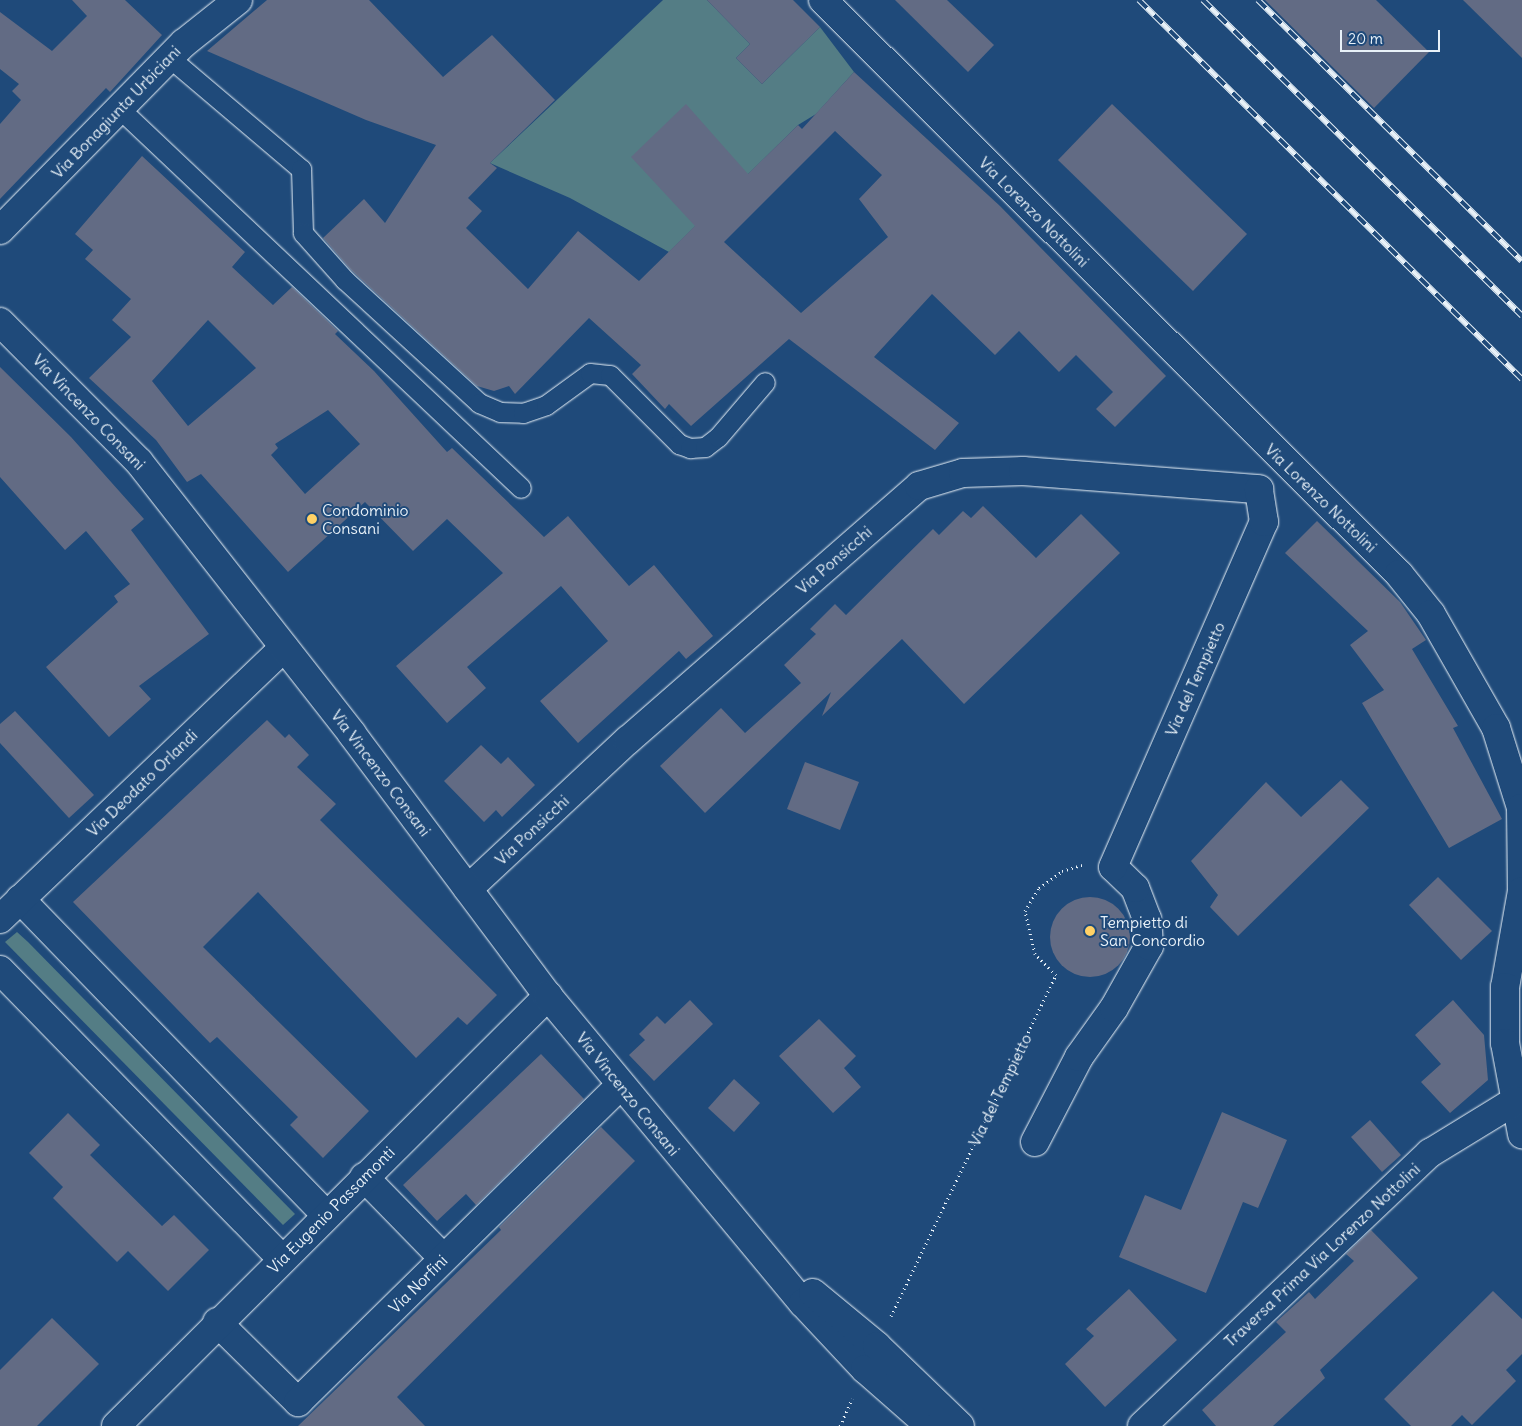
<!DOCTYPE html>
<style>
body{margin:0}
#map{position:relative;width:1522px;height:1426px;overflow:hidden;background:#1f4a7a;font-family:Delius,sans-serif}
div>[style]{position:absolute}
.green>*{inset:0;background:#547d85}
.building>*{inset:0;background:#626b84}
.round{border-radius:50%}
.path>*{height:3px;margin-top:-1.5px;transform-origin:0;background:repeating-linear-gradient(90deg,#e8f1f8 0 1px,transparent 0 5px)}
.roads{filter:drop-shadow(0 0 1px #e8f1f8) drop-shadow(0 0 1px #e8f1f8)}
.service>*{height:19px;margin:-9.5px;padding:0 9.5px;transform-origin:9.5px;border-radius:9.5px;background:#1f4a7a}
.minor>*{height:28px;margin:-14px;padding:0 14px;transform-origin:14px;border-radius:14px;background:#1f4a7a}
.tertiary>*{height:28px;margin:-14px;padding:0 14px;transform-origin:14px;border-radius:14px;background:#1f4a7a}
.rail>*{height:5.5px;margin-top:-2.75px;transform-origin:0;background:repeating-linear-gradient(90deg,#1f4a7a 0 11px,#e8f1f8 0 22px);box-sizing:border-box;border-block:1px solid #e8f1f8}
.dots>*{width:14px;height:14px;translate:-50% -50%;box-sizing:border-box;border:2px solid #1f4a7a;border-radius:50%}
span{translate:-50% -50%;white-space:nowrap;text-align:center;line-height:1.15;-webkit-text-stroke:4px #1f4a7a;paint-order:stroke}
.street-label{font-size:16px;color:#e8f1f8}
.poi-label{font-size:16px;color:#e8f1f8}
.left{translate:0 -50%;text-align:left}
.scale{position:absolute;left:1340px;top:30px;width:100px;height:22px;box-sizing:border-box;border:2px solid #e8f1f8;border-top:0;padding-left:6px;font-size:15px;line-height:18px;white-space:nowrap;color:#e8f1f8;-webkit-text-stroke:4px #1f4a7a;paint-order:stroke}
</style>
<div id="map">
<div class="green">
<div style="clip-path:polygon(663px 0,707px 0,750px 44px,736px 58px,762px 84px,820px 27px,854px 72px,816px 114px,798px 125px,669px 252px,570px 198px,490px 163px)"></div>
<div style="clip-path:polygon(17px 932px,28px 942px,295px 1214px,283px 1225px,5px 942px)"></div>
</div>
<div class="building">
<div style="clip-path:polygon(72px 0,125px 0,162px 35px,110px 92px,106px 88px,0 199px,0 124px,21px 100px,12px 91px,19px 84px,0 69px,0 12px,52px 51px,87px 16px)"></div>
<div style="clip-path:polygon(evenodd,267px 0,369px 0,443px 77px,492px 35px,555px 100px,490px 163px,497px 168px,468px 198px,482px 211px,466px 228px,528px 289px,578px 231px,639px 281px,695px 226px,631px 157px,686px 104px,748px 174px,798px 125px,802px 129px,854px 72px,1000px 206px,1166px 376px,1115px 427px,1096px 409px,1113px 392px,1076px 355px,1059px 372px,1019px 331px,995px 355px,932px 294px,874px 357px,959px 423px,935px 450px,789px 339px,691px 426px,669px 404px,665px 409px,632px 374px,641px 365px,589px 318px,515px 394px,509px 386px,494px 391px,477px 386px,351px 270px,323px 238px,364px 199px,385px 223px,436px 145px,366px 120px,207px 51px,267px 0,835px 131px,882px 175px,859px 199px,888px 237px,801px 313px,724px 242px,835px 131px)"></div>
<div style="clip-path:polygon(707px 0,793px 0,820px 27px,762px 84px,736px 58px,750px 44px)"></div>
<div style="clip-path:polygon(895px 0,947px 0,994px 45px,968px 72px)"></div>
<div style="clip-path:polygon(1265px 0,1376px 0,1429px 52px,1374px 108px)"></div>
<div style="clip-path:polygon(1463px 0,1522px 0,1522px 58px)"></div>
<div style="clip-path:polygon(1112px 104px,1247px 234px,1193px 291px,1058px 160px)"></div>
<div style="clip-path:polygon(evenodd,142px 156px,245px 252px,232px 267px,273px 305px,292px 287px,338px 331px,335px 334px,374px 371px,447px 452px,452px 448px,544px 537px,568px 516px,629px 586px,654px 565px,713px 636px,686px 659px,679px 651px,578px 743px,540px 701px,608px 641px,561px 586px,467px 667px,486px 688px,447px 723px,396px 666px,503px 573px,447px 519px,413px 551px,365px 502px,288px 572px,201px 474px,187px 482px,156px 440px,89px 378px,131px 337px,112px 320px,131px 299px,85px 259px,93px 250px,75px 234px,142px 156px,208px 320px,256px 368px,188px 426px,152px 381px,208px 320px,142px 156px,328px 410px,360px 444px,305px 494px,271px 455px,278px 448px,275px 444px,328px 410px)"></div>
<div style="clip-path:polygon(0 367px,71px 437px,144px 519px,131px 530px,209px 634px,139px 686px,151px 699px,109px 737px,46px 667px,118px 602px,114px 596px,130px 584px,86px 531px,65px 550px,0 477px)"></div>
<div style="clip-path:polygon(983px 506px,1036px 558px,1081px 514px,1120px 553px,964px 704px,902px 639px,822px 716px,831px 692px,705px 813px,660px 766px,721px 708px,745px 733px,801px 683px,784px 665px,816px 634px,810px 629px,835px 604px,846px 615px,933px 529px,939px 535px,963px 511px,971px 518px)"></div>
<div style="clip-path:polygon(1317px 521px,1400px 602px,1426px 640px,1412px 649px,1458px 726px,1453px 728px,1502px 819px,1449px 848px,1362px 703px,1384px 690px,1350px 645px,1368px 631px,1285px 553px)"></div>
<div style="clip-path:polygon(15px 711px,94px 795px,69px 818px,0 743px,0 724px)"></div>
<div style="clip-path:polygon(267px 720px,285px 738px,289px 734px,309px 755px,297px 767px,336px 804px,320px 820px,497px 995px,467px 1025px,458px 1017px,416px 1058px,258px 892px,203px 947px,369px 1111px,323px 1158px,290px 1125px,298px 1117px,217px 1037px,210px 1043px,73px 902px)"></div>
<div style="clip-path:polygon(481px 745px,501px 764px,508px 757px,535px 785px,502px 817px,496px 810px,484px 822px,444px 781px)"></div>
<div style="clip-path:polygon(805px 762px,859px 782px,840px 830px,787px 809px)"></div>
<div style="clip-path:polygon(1341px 780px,1369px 808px,1238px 936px,1210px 907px,1218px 895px,1191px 861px,1266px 782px,1301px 817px)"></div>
<div style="clip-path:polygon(1438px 877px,1492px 931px,1461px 960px,1409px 905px)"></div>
<div class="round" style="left:1050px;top:897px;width:80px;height:80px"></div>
<div style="clip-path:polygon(690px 1000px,713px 1024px,654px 1081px,629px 1055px,645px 1040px,639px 1034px,657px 1016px,665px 1024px)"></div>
<div style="clip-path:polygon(1453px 1000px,1484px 1035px,1488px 1080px,1450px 1113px,1421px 1082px,1441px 1064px,1415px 1035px)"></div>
<div style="clip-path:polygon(819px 1019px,856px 1056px,844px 1068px,861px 1087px,833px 1113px,779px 1056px)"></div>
<div style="clip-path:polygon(541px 1054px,584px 1099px,476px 1205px,466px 1194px,437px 1221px,403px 1185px)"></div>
<div style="clip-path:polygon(734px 1079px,760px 1103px,734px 1132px,708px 1108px)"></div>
<div style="clip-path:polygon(1222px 1112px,1287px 1140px,1258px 1208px,1243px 1202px,1206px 1293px,1119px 1257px,1145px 1195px,1181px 1210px)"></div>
<div style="clip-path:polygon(68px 1113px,100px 1145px,90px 1155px,162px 1226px,174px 1215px,209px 1250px,168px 1291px,128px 1251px,117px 1262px,53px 1198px,63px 1187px,29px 1153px)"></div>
<div style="clip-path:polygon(1370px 1120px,1401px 1155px,1382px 1172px,1351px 1137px)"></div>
<div style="clip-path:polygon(601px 1127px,635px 1161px,397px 1397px,425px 1426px,298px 1426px,501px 1230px,499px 1227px)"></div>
<div style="clip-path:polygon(1371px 1230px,1418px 1278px,1320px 1370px,1325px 1378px,1273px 1426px,1216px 1426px,1202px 1410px,1286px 1332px,1276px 1322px,1309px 1292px,1315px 1299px,1354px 1261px,1346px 1254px)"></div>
<div style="clip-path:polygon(1129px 1289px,1177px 1340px,1105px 1407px,1065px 1364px,1094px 1336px,1086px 1329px)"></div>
<div style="clip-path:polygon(1493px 1291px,1522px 1319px,1522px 1354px,1506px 1370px,1516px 1381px,1472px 1425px,1462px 1415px,1451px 1426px,1411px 1426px,1384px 1399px)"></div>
<div style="clip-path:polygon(52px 1318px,99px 1364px,37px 1426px,0 1426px,0 1370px)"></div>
</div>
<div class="path">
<div style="left:891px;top:1316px;width:379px;rotate:-64.2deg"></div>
<div style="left:1056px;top:975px;width:30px;rotate:-135deg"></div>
<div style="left:1035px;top:954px;width:44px;rotate:-103.1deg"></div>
<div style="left:1025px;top:911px;width:27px;rotate:-59deg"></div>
<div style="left:1039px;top:888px;width:29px;rotate:-36deg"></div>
<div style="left:1062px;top:871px;width:21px;rotate:-17deg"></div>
<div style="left:840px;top:1426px;width:30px;rotate:-66deg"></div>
</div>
<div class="roads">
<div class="service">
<div style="left:170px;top:58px;width:172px;rotate:40.3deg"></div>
<div style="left:301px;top:169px;width:64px;rotate:88.2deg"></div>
<div style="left:303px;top:233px;width:63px;rotate:48.2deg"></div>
<div style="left:345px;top:280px;width:182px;rotate:42.5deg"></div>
<div style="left:479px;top:403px;width:23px;rotate:23deg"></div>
<div style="left:500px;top:412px;width:23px;rotate:2deg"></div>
<div style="left:523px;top:413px;width:24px;rotate:-19deg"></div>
<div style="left:546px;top:405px;width:54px;rotate:-36deg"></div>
<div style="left:590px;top:373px;width:20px;rotate:6deg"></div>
<div style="left:610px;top:375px;width:98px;rotate:45deg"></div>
<div style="left:679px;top:444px;width:12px;rotate:20deg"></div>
<div style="left:690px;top:448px;width:15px;rotate:-4deg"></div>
<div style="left:705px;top:447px;width:16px;rotate:-38deg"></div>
<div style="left:718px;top:437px;width:72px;rotate:-49.5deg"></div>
<div style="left:121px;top:110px;width:550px;rotate:43.38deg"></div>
</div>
<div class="minor">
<div style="left:823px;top:0;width:813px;rotate:44.9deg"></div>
<div style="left:1399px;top:574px;width:51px;rotate:51.3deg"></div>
<div style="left:1431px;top:614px;width:131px;rotate:60.3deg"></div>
<div style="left:1496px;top:728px;width:84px;rotate:72.6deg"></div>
<div style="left:1521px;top:808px;width:83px;rotate:89.3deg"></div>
<div style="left:1522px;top:891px;width:97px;rotate:100deg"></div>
<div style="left:1505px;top:987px;width:56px;rotate:90deg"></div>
<div style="left:1505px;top:1043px;width:93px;rotate:79.4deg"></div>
<div style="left:0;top:230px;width:262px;rotate:-45.5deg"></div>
<div style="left:184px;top:43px;width:69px;rotate:-38.5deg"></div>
<div style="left:468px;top:889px;width:219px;rotate:-43deg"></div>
<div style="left:628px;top:740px;width:386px;rotate:-41.1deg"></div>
<div style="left:919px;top:486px;width:46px;rotate:-16.5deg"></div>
<div style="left:963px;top:473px;width:60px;rotate:-1.9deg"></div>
<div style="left:1023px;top:471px;width:237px;rotate:4.4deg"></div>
<div style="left:20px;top:899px;width:440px;rotate:45.9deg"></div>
<div style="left:0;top:919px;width:393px;rotate:-43.7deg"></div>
<div style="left:0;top:970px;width:404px;rotate:45.7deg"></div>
<div style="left:1035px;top:1142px;width:96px;rotate:-62.6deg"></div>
<div style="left:1079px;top:1057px;width:60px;rotate:-54.5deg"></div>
<div style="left:1114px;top:1008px;width:71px;rotate:-60.6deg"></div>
<div style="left:1149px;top:946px;width:27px;rotate:-94deg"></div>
<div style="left:1147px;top:919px;width:33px;rotate:-111deg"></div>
<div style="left:1135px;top:888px;width:30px;rotate:-136deg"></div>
<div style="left:1113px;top:867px;width:377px;rotate:-66.4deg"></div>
<div style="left:1264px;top:522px;width:33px;rotate:-99deg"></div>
<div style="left:364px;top:1177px;width:113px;rotate:45.7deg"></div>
<div style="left:217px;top:1322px;width:114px;rotate:44.6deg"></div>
<div style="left:298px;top:1402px;width:451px;rotate:-44.5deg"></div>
<div style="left:116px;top:1426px;width:610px;rotate:-44.87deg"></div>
<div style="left:1142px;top:1426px;width:397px;rotate:-43.5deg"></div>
<div style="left:1430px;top:1153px;width:100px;rotate:-31.5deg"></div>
</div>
<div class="tertiary">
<div style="left:0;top:322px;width:197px;rotate:45.2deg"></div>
<div style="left:139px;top:462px;width:345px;rotate:51.9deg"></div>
<div style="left:352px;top:734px;width:327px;rotate:53.2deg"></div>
<div style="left:548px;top:996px;width:399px;rotate:50.3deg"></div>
<div style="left:803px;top:1303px;width:91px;rotate:46.8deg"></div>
<div style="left:865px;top:1369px;width:86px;rotate:41.2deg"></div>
<div style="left:813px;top:1293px;width:83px;rotate:39.6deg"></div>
<div style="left:877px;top:1346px;width:115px;rotate:43.9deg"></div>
</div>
</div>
<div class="rail">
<div style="left:1139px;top:0;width:539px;rotate:44.7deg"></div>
<div style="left:1203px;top:0;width:449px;rotate:44.7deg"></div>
<div style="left:1258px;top:0;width:371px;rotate:44.7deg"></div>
</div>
<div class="dots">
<div style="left:312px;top:519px;background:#ffd166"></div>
<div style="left:1090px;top:931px;background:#ffd166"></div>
</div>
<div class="street-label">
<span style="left:116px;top:112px;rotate:-46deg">Via Bonagiunta Urbiciani</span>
<span style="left:1034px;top:212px;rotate:45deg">Via Lorenzo Nottolini</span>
<span style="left:89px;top:412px;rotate:46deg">Via Vincenzo Consani</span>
<span style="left:1321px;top:498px;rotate:44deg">Via Lorenzo Nottolini</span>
<span style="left:834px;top:560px;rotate:-41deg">Via Ponsicchi</span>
<span style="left:1195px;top:679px;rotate:-66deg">Via del Tempietto</span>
<span style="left:381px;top:773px;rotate:53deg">Via Vincenzo Consani</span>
<span style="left:142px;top:783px;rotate:-44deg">Via Deodato Orlandi</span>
<span style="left:532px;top:830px;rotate:-43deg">Via Ponsicchi</span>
<span style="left:1000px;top:1090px;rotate:-64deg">Via del Tempietto</span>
<span style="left:628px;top:1094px;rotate:51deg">Via Vincenzo Consani</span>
<span style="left:331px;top:1210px;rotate:-45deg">Via Eugenio Passamonti</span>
<span style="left:1322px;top:1255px;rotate:-43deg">Traversa Prima Via Lorenzo Nottolini</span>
<span style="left:418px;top:1284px;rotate:-45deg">Via Norfini</span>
</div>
<div class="poi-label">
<span class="left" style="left:322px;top:519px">Condominio<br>Consani</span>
<span class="left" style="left:1100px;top:931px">Tempietto di<br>San Concordio</span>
</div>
<div class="scale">20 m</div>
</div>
